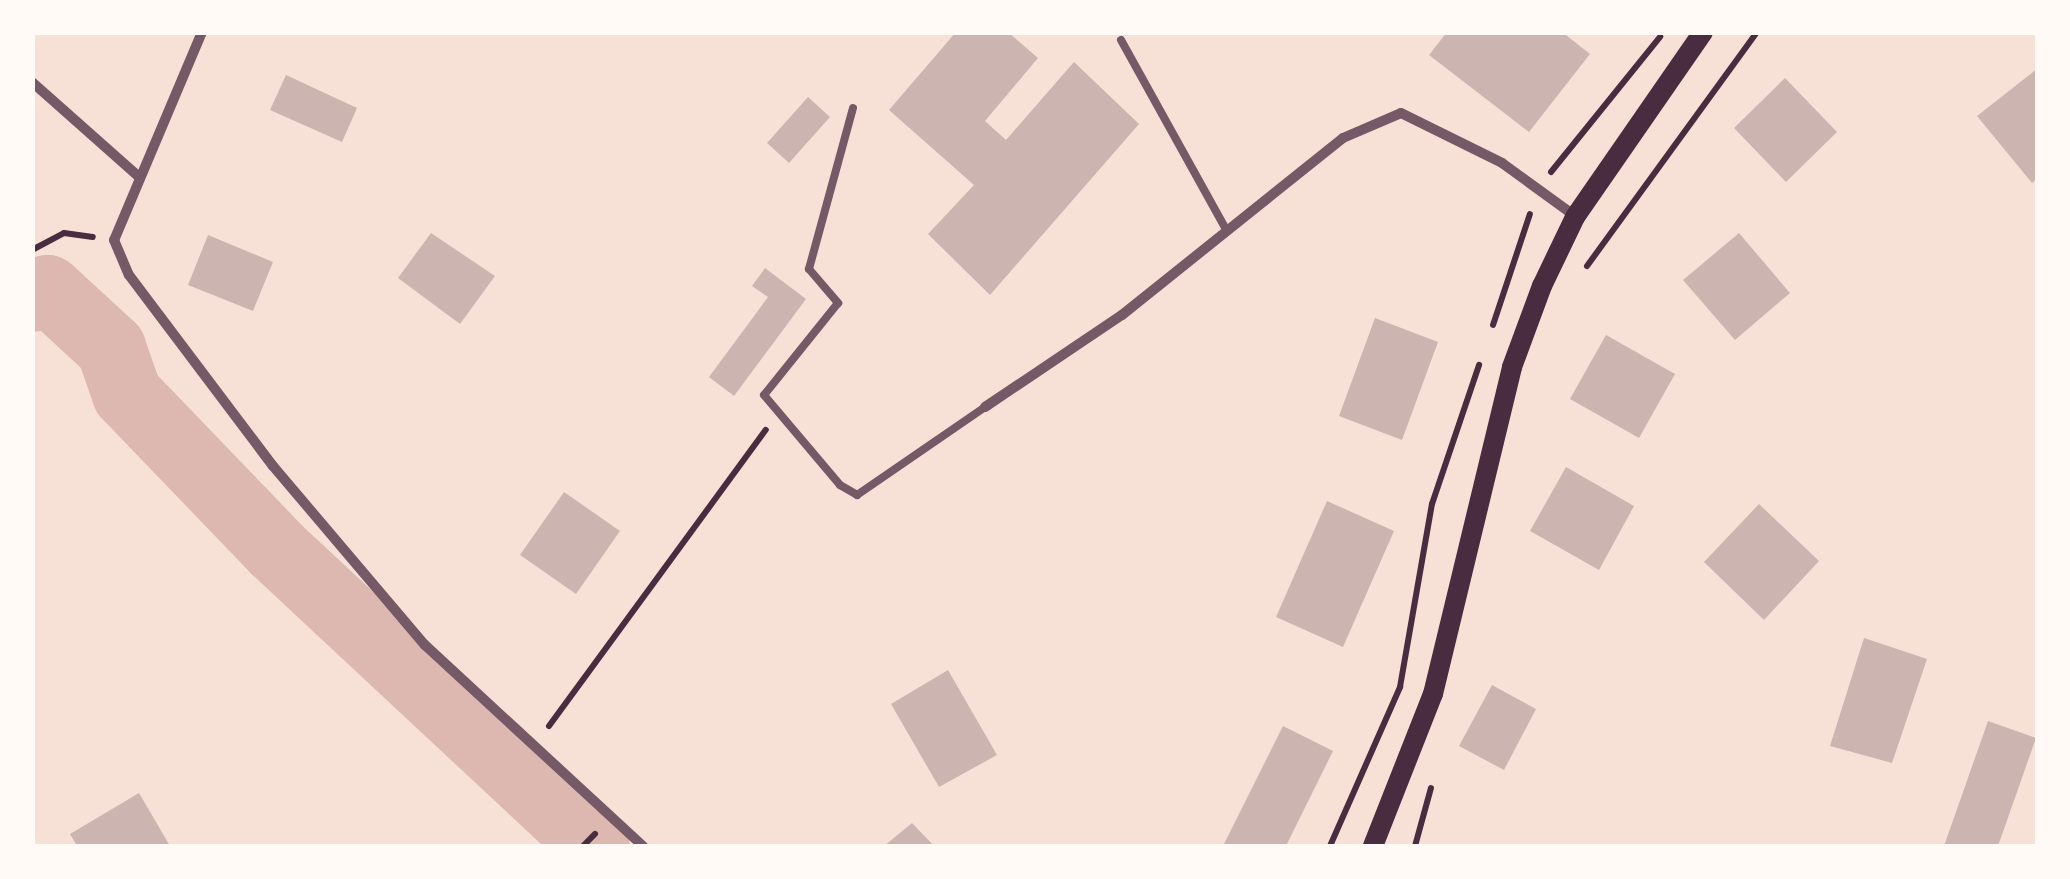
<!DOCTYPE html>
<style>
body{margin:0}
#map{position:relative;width:2070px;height:879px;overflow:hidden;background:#f7e1d7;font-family:Merriweather,serif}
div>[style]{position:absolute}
.river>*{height:70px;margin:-35px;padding:0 35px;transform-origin:35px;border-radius:35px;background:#dcb8b0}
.building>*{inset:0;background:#ccb4b1}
.path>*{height:6px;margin:-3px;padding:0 3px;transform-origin:3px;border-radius:3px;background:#4a2c40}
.service>*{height:8px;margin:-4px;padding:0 4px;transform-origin:4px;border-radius:4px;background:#755966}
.minor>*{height:10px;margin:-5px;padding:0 5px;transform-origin:5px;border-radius:5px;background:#755966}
.secondary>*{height:20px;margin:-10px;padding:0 10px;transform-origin:10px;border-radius:10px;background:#4a2c40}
span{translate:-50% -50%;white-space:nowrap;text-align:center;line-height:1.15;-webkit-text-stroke:10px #fffaf5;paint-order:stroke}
.frame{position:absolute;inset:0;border:35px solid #fffaf5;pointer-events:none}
</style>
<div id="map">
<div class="river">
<div style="left:32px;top:297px;width:17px;rotate:-24deg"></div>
<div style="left:48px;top:290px;width:86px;rotate:42.6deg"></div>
<div style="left:111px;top:348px;width:49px;rotate:70.8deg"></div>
<div style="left:127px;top:394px;width:215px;rotate:46.1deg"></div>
<div style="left:276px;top:549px;width:436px;rotate:43deg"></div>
</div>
<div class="building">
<div style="clip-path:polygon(956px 32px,1008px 32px,1038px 58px,985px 121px,1006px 140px,1074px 62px,1139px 124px,990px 295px,928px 234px,974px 185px,889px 110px)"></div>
<div style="clip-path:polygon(1447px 32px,1562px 32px,1590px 54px,1529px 132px,1429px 55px)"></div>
<div style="clip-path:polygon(2038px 68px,2038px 178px,2032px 183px,1977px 116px)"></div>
<div style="clip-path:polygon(286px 75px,357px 108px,342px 142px,270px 110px)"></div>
<div style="clip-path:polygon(1785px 78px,1837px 132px,1786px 182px,1734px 128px)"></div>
<div style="clip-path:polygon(808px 97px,830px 117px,789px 163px,767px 143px)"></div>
<div style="clip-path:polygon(431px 233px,495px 276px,460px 324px,398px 278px)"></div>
<div style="clip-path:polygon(1739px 233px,1790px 293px,1735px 340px,1683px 280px)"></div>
<div style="clip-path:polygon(208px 235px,273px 262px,253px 311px,188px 285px)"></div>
<div style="clip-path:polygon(765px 268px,806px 299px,734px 396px,709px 377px,768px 297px,752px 286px)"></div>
<div style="clip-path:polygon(1375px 318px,1438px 342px,1402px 440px,1339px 416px)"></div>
<div style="clip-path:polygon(1606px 335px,1675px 374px,1639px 438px,1570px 399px)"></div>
<div style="clip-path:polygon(1566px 467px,1634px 506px,1599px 570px,1530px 531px)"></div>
<div style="clip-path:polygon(564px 492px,620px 531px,576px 594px,520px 555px)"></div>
<div style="clip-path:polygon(1327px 501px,1394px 531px,1343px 647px,1276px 617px)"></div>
<div style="clip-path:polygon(1759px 504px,1819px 561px,1764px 620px,1704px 562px)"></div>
<div style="clip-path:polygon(1864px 638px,1927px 659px,1892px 763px,1830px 746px)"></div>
<div style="clip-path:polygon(948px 670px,997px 755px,939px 787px,891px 704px)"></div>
<div style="clip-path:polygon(1492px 685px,1536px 709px,1504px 770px,1459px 746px)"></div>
<div style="clip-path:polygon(1988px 721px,2036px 738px,1998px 846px,1944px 846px)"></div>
<div style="clip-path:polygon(1283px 726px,1333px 751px,1286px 846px,1223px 846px)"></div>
<div style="clip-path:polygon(139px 793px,170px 846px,77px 846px,70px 834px)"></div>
<div style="clip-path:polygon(912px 823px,934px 846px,884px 846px)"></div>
</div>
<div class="path">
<div style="left:1551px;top:172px;width:174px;rotate:-51.1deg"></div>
<div style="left:32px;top:250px;width:36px;rotate:-28deg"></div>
<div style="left:64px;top:233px;width:29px;rotate:8deg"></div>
<div style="left:1587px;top:266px;width:289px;rotate:-54deg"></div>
<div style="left:1493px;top:325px;width:117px;rotate:-71.6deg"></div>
<div style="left:549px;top:726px;width:367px;rotate:-53.8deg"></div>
<div style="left:583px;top:846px;width:17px;rotate:-45deg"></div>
<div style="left:1330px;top:846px;width:174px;rotate:-66.2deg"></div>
<div style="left:1400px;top:687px;width:186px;rotate:-80.1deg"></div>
<div style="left:1432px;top:504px;width:147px;rotate:-71.3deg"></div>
<div style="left:1415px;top:846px;width:60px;rotate:-74.6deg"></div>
</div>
<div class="service">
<div style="left:1121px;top:40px;width:215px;rotate:61deg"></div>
<div style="left:853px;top:108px;width:167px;rotate:105.3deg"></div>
<div style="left:809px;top:269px;width:45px;rotate:49.5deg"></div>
<div style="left:838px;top:303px;width:118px;rotate:128.8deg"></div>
<div style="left:764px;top:395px;width:118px;rotate:49.8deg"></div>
<div style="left:840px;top:485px;width:20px;rotate:30deg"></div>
<div style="left:857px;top:495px;width:155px;rotate:-34.5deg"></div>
</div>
<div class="minor">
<div style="left:202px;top:32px;width:226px;rotate:112.9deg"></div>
<div style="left:114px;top:240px;width:38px;rotate:67deg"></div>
<div style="left:129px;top:275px;width:239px;rotate:53deg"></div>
<div style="left:273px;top:466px;width:235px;rotate:49.7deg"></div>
<div style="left:425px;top:645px;width:297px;rotate:42.7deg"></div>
<div style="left:32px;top:82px;width:144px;rotate:41.6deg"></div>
<div style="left:985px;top:407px;width:165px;rotate:-33.9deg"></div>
<div style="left:1122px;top:315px;width:283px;rotate:-38.7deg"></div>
<div style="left:1343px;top:138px;width:63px;rotate:-23.3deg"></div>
<div style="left:1401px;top:113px;width:113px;rotate:26.3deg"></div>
<div style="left:1502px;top:163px;width:90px;rotate:36deg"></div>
</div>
<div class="secondary">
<div style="left:1373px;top:846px;width:163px;rotate:-68.5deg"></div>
<div style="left:1433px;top:694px;width:336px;rotate:-76.4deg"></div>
<div style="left:1512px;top:367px;width:86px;rotate:-69.7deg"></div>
<div style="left:1542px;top:286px;width:76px;rotate:-64.4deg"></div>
<div style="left:1575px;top:217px;width:225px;rotate:-55.3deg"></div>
</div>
<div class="frame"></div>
</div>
